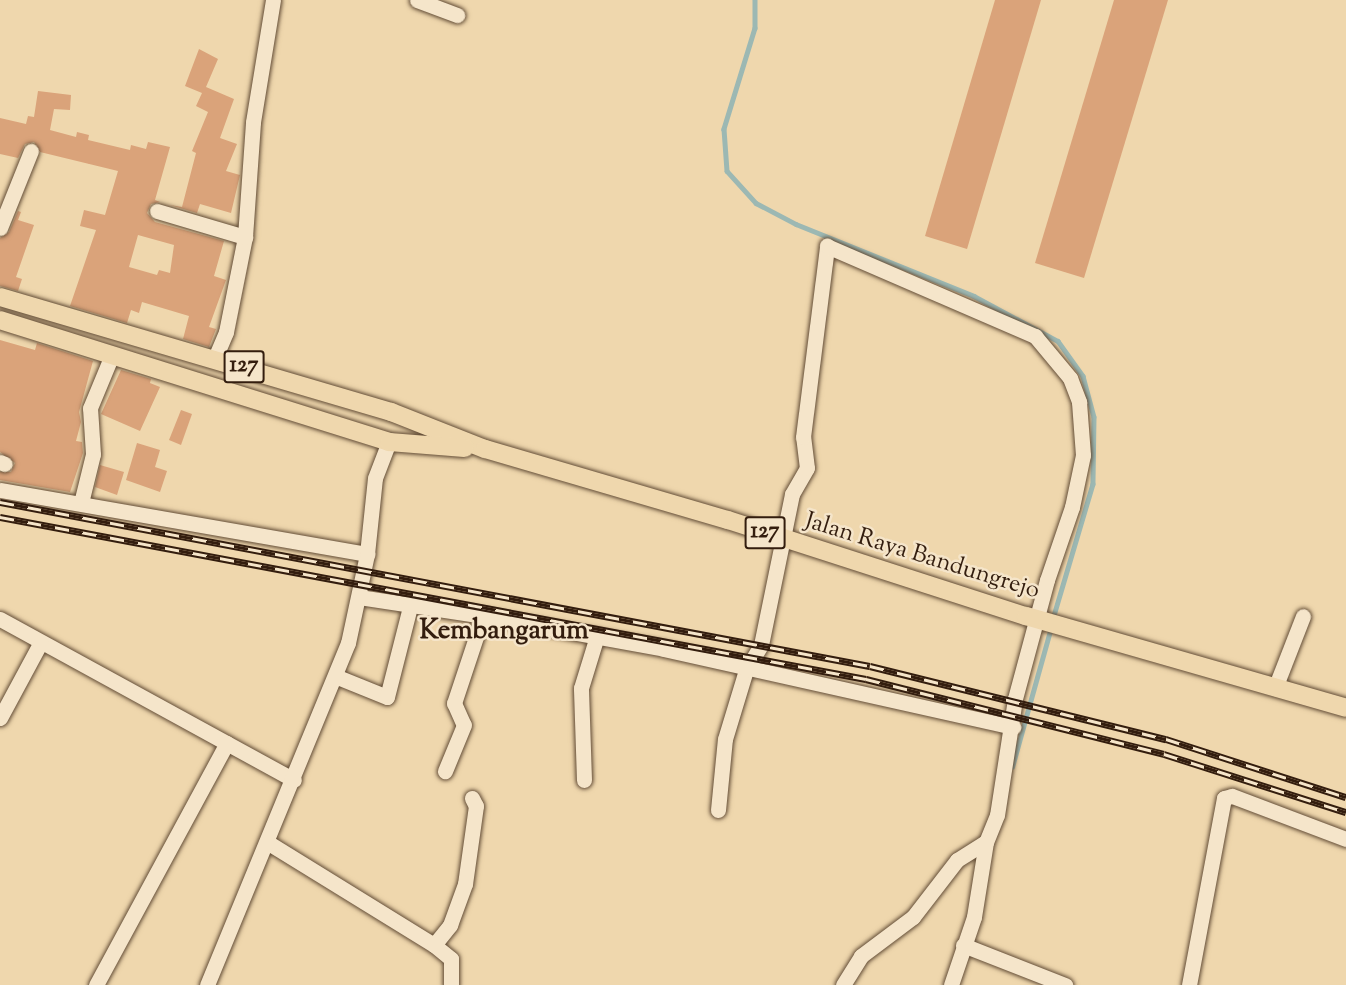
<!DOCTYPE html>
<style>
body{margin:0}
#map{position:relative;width:1346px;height:985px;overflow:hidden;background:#efd7ad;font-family:"Sorts Mill Goudy",serif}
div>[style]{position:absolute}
.stream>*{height:4.5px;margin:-2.25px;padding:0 2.25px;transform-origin:2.25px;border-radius:2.25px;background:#9cb8b3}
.building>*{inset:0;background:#daa37a}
.roads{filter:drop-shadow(0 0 2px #624c36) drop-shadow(0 0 2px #624c36)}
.minor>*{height:15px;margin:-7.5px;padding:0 7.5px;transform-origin:7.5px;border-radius:7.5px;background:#f5e5ca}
.major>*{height:18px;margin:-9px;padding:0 9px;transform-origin:9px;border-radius:9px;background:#efd7ad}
.rail>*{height:7px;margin-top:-3.5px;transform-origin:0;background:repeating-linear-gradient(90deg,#f5e5ca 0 14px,#331d0e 0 28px);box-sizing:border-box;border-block:2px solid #331d0e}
span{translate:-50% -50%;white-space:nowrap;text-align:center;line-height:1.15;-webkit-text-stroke:5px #f5e5ca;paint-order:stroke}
.shield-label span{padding:2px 4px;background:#f5e5ca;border:2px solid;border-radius:4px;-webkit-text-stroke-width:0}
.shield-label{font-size:22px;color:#331d0e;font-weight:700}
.street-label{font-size:24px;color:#331d0e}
.quarter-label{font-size:27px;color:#331d0e;font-weight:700}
</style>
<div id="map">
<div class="stream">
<div style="left:755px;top:0;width:28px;rotate:90deg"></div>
<div style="left:755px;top:28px;width:106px;rotate:107.1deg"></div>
<div style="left:724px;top:129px;width:42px;rotate:85.9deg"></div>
<div style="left:727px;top:171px;width:43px;rotate:47.8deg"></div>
<div style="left:756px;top:203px;width:45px;rotate:27.7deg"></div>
<div style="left:796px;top:224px;width:192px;rotate:22deg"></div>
<div style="left:974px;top:296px;width:95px;rotate:28.2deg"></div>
<div style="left:1058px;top:341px;width:43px;rotate:54.5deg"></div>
<div style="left:1083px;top:376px;width:42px;rotate:75deg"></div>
<div style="left:1094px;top:417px;width:67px;rotate:90.9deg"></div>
<div style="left:1093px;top:484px;width:141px;rotate:106.5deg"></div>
<div style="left:1012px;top:767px;width:145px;rotate:-74.4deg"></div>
</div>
<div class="building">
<div style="clip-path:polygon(995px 0,1041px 0,967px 249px,925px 236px)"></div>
<div style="clip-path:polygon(1114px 0,1168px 0,1084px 278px,1035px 263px)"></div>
<div style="clip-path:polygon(199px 49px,218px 59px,206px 87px,234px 99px,220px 138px,237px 144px,226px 171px,240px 175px,231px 213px,200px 204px,197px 213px,170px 205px,182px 207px,196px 153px,192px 151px,208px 112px,196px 106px,202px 93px,185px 86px)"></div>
<div style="clip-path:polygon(evenodd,38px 91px,71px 95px,70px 110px,54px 109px,50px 130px,76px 137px,77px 132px,89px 135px,88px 140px,130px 150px,131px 145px,146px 149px,148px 142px,170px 147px,155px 200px,160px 202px,151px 204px,147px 213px,155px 222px,224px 241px,214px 276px,226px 280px,209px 327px,216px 329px,209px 347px,183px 339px,189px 316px,142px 302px,139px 313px,131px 310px,127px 323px,70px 306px,96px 230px,80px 226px,84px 210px,105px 215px,118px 171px,40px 152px,34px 142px,25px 144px,18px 158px,0 154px,0 118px,26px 124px,28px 116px,34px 117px,38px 91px,138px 235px,174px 245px,170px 273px,159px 270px,157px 275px,129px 267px,138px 235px)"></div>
<div style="clip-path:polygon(18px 211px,21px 212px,18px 220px,34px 225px,16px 277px,22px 279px,18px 291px,0 286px,0 238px,9px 232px)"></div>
<div style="clip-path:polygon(0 340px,35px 350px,37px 343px,93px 361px,79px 412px,81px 422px,76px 441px,82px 442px,83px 453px,70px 492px,0 480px,0 472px,11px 472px,15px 463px,0 452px)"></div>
<div style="clip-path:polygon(121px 370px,151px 379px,150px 383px,160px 387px,140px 431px,101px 414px)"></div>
<div style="clip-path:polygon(181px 410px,192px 414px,181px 445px,169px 440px)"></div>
<div style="clip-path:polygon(137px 443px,160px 450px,155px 467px,167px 471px,160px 492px,126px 480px)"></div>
<div style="clip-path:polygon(100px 465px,124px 472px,117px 495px,95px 487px)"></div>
</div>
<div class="roads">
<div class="minor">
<div style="left:417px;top:0;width:43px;rotate:20.6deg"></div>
<div style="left:157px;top:211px;width:92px;rotate:16.5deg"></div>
<div style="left:0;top:228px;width:83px;rotate:-68.1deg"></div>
<div style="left:215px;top:358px;width:28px;rotate:-67deg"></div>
<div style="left:226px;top:332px;width:97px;rotate:-78.7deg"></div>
<div style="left:245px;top:237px;width:115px;rotate:-86deg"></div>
<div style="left:253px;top:122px;width:124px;rotate:-80.7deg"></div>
<div style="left:0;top:462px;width:5px;rotate:22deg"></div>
<div style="left:0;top:490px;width:373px;rotate:9.9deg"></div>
<div style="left:81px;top:503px;width:50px;rotate:-76.2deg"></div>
<div style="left:93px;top:454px;width:46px;rotate:-93.7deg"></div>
<div style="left:90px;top:408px;width:57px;rotate:-67.5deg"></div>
<div style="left:359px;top:597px;width:125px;rotate:8.7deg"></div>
<div style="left:483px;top:616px;width:92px;rotate:108.4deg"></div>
<div style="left:454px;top:703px;width:24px;rotate:66deg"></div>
<div style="left:464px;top:725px;width:50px;rotate:112.4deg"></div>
<div style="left:483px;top:616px;width:184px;rotate:10.3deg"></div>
<div style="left:664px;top:649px;width:358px;rotate:12.6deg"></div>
<div style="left:0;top:619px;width:335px;rotate:28.7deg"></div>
<div style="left:335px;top:676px;width:56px;rotate:22deg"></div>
<div style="left:387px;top:697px;width:97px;rotate:-75.7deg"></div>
<div style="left:1275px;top:688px;width:77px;rotate:-68.7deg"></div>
<div style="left:0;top:718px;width:86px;rotate:-61.7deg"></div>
<div style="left:584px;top:780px;width:92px;rotate:-91.9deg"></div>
<div style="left:581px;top:688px;width:54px;rotate:-72.9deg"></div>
<div style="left:718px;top:810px;width:71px;rotate:-84.4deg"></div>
<div style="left:725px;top:739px;width:72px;rotate:-73.1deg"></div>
<div style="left:746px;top:670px;width:29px;rotate:-59deg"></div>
<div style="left:761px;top:645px;width:154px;rotate:-78.4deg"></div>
<div style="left:792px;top:494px;width:30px;rotate:-60deg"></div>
<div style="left:807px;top:468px;width:31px;rotate:-97deg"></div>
<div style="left:803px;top:437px;width:193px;rotate:-82.8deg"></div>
<div style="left:827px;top:246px;width:227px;rotate:23.4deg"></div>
<div style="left:1035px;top:336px;width:55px;rotate:50.2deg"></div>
<div style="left:1070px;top:378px;width:26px;rotate:69deg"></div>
<div style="left:1079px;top:402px;width:53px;rotate:85.7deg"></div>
<div style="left:1083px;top:455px;width:53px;rotate:101.9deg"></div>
<div style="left:1072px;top:507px;width:77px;rotate:108.9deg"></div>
<div style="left:1047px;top:580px;width:123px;rotate:105.1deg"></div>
<div style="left:1015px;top:699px;width:117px;rotate:98.8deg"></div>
<div style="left:997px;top:815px;width:29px;rotate:112deg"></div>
<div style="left:986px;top:842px;width:76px;rotate:99.1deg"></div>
<div style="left:974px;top:917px;width:72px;rotate:108.7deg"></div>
<div style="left:267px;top:842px;width:196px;rotate:31.7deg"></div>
<div style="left:434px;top:945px;width:22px;rotate:39deg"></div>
<div style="left:451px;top:959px;width:26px;rotate:90deg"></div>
<div style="left:434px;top:945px;width:26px;rotate:-51deg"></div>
<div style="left:450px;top:925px;width:44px;rotate:-69.9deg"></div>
<div style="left:465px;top:884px;width:79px;rotate:-82deg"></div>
<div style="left:476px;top:806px;width:9px;rotate:-117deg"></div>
<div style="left:963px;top:945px;width:110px;rotate:21.4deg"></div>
<div style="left:96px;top:985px;width:275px;rotate:-61.6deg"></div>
<div style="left:207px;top:985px;width:370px;rotate:-67.6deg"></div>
<div style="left:348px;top:643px;width:91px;rotate:-77.9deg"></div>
<div style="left:367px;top:554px;width:76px;rotate:-84deg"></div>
<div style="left:375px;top:478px;width:39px;rotate:-69deg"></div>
<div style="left:843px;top:985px;width:34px;rotate:-58deg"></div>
<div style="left:861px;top:956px;width:65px;rotate:-36.9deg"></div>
<div style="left:913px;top:917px;width:72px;rotate:-52.3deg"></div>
<div style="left:957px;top:860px;width:34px;rotate:-32deg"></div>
<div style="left:1189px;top:985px;width:190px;rotate:-79.4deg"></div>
<div style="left:1224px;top:798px;width:8px;rotate:-14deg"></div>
<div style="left:1232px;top:796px;width:122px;rotate:20.7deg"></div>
</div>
<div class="major">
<div style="left:0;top:297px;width:408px;rotate:16.4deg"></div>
<div style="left:391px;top:412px;width:101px;rotate:21.5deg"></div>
<div style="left:485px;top:449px;width:253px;rotate:16.3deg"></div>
<div style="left:728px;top:520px;width:313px;rotate:17.9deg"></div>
<div style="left:1026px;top:616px;width:333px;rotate:16deg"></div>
<div style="left:0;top:320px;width:408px;rotate:17.4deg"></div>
<div style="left:389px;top:442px;width:76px;rotate:4.5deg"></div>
</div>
</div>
<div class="rail">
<div style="left:0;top:502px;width:885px;rotate:10.68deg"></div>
<div style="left:870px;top:666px;width:305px;rotate:13.9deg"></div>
<div style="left:1166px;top:739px;width:189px;rotate:17.9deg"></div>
<div style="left:0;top:517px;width:881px;rotate:10.6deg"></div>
<div style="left:866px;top:679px;width:307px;rotate:14.1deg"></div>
<div style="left:1164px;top:754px;width:191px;rotate:17.7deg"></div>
</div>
<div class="shield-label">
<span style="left:244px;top:367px">127</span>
<span style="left:765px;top:533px">127</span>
</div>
<div class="street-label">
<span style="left:922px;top:557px;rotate:17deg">Jalan Raya Bandungrejo</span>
</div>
<div class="quarter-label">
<span style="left:504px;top:632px">Kembangarum</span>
</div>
</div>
